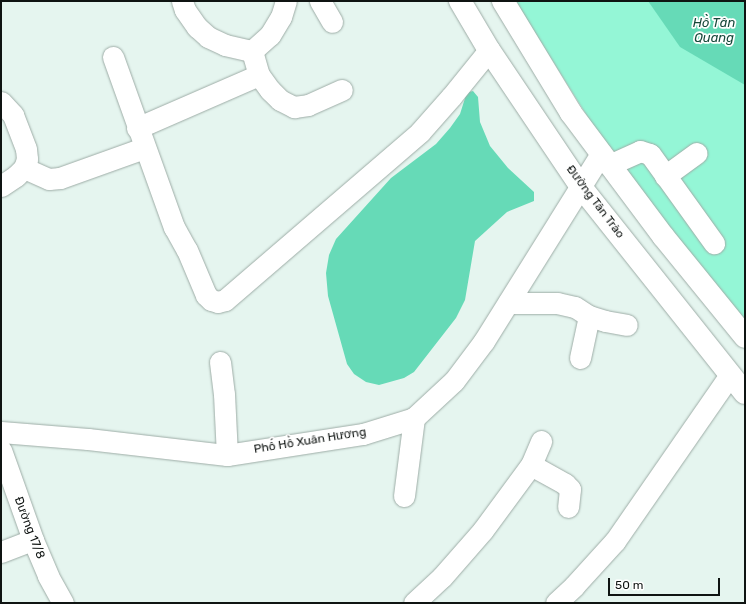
<!DOCTYPE html>
<meta charset="utf-8">
<style>
body{margin:0}
#map{position:relative;width:746px;height:604px;overflow:hidden;background:#e5f5ef;font-family:Rubik,sans-serif}
div>[style]{position:absolute}
.green>*{inset:0;background:#94f6d6}
.water>*{inset:0;background:#66dab7}
.roads{filter:drop-shadow(0 0 1px #9daca6) drop-shadow(0 0 1px #9daca6)}
.minor>*{height:21px;margin:-10.5px;padding:0 10.5px;transform-origin:10.5px;border-radius:10.5px;background:#fff}
.major>*{height:22px;margin:-11px;padding:0 11px;transform-origin:11px;border-radius:11px;background:#fff}
span{translate:-50% -50%;white-space:nowrap;text-align:center;line-height:1.15;-webkit-text-stroke:3.5px #fff;paint-order:stroke}
.street-label{font-size:12px;color:#0f1412}
.water-label{font-size:13px;color:#16483a;font-style:italic}
.frame{position:absolute;inset:0;border:2px solid #0f1412;pointer-events:none}
.scale{position:absolute;left:608px;top:578px;width:112px;height:18px;box-sizing:border-box;border:2px solid #0f1412;border-top:0;padding-left:5px;font-size:12px;line-height:14px;white-space:nowrap;color:#0f1412;-webkit-text-stroke:3px #fff;paint-order:stroke}
</style>
<div id="map">
<div class="green">
<div style="clip-path:polygon(515px 1px,745px 1px,745px 332px,663px 237px)"></div>
</div>
<div class="water">
<div style="clip-path:polygon(648px 1px,745px 1px,745px 85px,680px 47px)"></div>
<div style="clip-path:polygon(473px 91px,478px 97px,480px 122px,490px 146px,508px 168px,534px 192px,534px 201px,507px 212px,475px 241px,465px 300px,456px 318px,414px 372px,404px 378px,379px 385px,366px 382px,354px 374px,347px 364px,328px 296px,326px 273px,329px 255px,336px 239px,391px 178px,436px 144px,450px 128px,460px 114px,466px 95px,469px 92px)"></div>
</div>
<div class="roads">
<div class="minor">
<div style="left:182px;top:1px;width:9px;rotate:72deg"></div>
<div style="left:185px;top:10px;width:21px;rotate:55deg"></div>
<div style="left:197px;top:27px;width:15px;rotate:42deg"></div>
<div style="left:208px;top:37px;width:19px;rotate:25deg"></div>
<div style="left:225px;top:45px;width:28px;rotate:13deg"></div>
<div style="left:320px;top:1px;width:24px;rotate:60deg"></div>
<div style="left:252px;top:51px;width:25px;rotate:74deg"></div>
<div style="left:259px;top:75px;width:19px;rotate:54deg"></div>
<div style="left:270px;top:90px;width:14px;rotate:45deg"></div>
<div style="left:280px;top:100px;width:16px;rotate:27deg"></div>
<div style="left:294px;top:107px;width:14px;rotate:-8deg"></div>
<div style="left:308px;top:105px;width:37px;rotate:-24deg"></div>
<div style="left:252px;top:51px;width:24px;rotate:-42deg"></div>
<div style="left:270px;top:35px;width:21px;rotate:-59deg"></div>
<div style="left:281px;top:17px;width:17px;rotate:-73deg"></div>
<div style="left:113px;top:57px;width:181px;rotate:70.3deg"></div>
<div style="left:174px;top:227px;width:26px;rotate:61deg"></div>
<div style="left:187px;top:250px;width:49px;rotate:67.1deg"></div>
<div style="left:206px;top:295px;width:7px;rotate:45deg"></div>
<div style="left:211px;top:300px;width:7px;rotate:16deg"></div>
<div style="left:218px;top:302px;width:7px;rotate:-16deg"></div>
<div style="left:225px;top:300px;width:257px;rotate:-40.7deg"></div>
<div style="left:420px;top:132px;width:47px;rotate:-48.5deg"></div>
<div style="left:451px;top:97px;width:60px;rotate:-51deg"></div>
<div style="left:1px;top:102px;width:18px;rotate:47deg"></div>
<div style="left:13px;top:115px;width:36px;rotate:69deg"></div>
<div style="left:26px;top:149px;width:10px;rotate:84deg"></div>
<div style="left:27px;top:159px;width:9px;rotate:108deg"></div>
<div style="left:24px;top:168px;width:11px;rotate:135deg"></div>
<div style="left:16px;top:176px;width:18px;rotate:146deg"></div>
<div style="left:137px;top:128px;width:133px;rotate:-23.5deg"></div>
<div style="left:609px;top:165px;width:34px;rotate:-24deg"></div>
<div style="left:640px;top:151px;width:10px;rotate:17deg"></div>
<div style="left:650px;top:154px;width:110px;rotate:54.3deg"></div>
<div style="left:24px;top:168px;width:27px;rotate:24deg"></div>
<div style="left:49px;top:179px;width:11px;rotate:-5deg"></div>
<div style="left:60px;top:178px;width:89px;rotate:-19.7deg"></div>
<div style="left:665px;top:176px;width:39px;rotate:-36deg"></div>
<div style="left:508px;top:303px;width:49px"></div>
<div style="left:557px;top:303px;width:18px;rotate:13deg"></div>
<div style="left:575px;top:307px;width:17px;rotate:33deg"></div>
<div style="left:589px;top:316px;width:17px;rotate:17deg"></div>
<div style="left:605px;top:321px;width:22px;rotate:10deg"></div>
<div style="left:580px;top:358px;width:43px;rotate:-77.9deg"></div>
<div style="left:220px;top:362px;width:32px;rotate:83deg"></div>
<div style="left:224px;top:394px;width:61px;rotate:87.2deg"></div>
<div style="left:1px;top:432px;width:87px;rotate:4.6deg"></div>
<div style="left:88px;top:439px;width:140px;rotate:6.6deg"></div>
<div style="left:227px;top:455px;width:138px;rotate:-8.8deg"></div>
<div style="left:363px;top:434px;width:53px;rotate:-17.4deg"></div>
<div style="left:414px;top:418px;width:54px;rotate:-42.8deg"></div>
<div style="left:454px;top:381px;width:50px;rotate:-53.1deg"></div>
<div style="left:484px;top:341px;width:221px;rotate:-58deg"></div>
<div style="left:1px;top:450px;width:96px;rotate:70.4deg"></div>
<div style="left:33px;top:540px;width:39px;rotate:67deg"></div>
<div style="left:48px;top:576px;width:31px;rotate:61deg"></div>
<div style="left:531px;top:465px;width:39px;rotate:29deg"></div>
<div style="left:565px;top:484px;width:7px;rotate:45deg"></div>
<div style="left:570px;top:489px;width:18px;rotate:96deg"></div>
<div style="left:404px;top:496px;width:79px;rotate:-82.7deg"></div>
<div style="left:1px;top:552px;width:34px;rotate:-21deg"></div>
<div style="left:414px;top:603px;width:38px;rotate:-43deg"></div>
<div style="left:442px;top:577px;width:62px;rotate:-48.9deg"></div>
<div style="left:483px;top:530px;width:81px;rotate:-53.6deg"></div>
<div style="left:531px;top:465px;width:26px;rotate:-67deg"></div>
<div style="left:556px;top:603px;width:25px;rotate:-43deg"></div>
<div style="left:574px;top:586px;width:61px;rotate:-47.7deg"></div>
<div style="left:615px;top:541px;width:202px;rotate:-55.3deg"></div>
</div>
<div class="major">
<div style="left:460px;top:1px;width:57px;rotate:59.4deg"></div>
<div style="left:489px;top:50px;width:165px;rotate:56.1deg"></div>
<div style="left:581px;top:187px;width:263px;rotate:51.5deg"></div>
<div style="left:503px;top:1px;width:131px;rotate:58.7deg"></div>
<div style="left:571px;top:113px;width:154px;rotate:53.2deg"></div>
<div style="left:663px;top:236px;width:130px;rotate:50.9deg"></div>
</div>
</div>
<div class="street-label">
<span style="left:595px;top:202px;rotate:53deg">Đường Tân Trào</span>
<span style="left:310px;top:441px;rotate:-9deg">Phố Hồ Xuân Hương</span>
<span style="left:29px;top:528px;rotate:69deg">Đường 17/8</span>
</div>
<div class="water-label">
<span style="left:714px;top:31px">Hồ Tân<br>Quang</span>
</div>
<div class="frame"></div>
<div class="scale">50 m</div>
</div>
